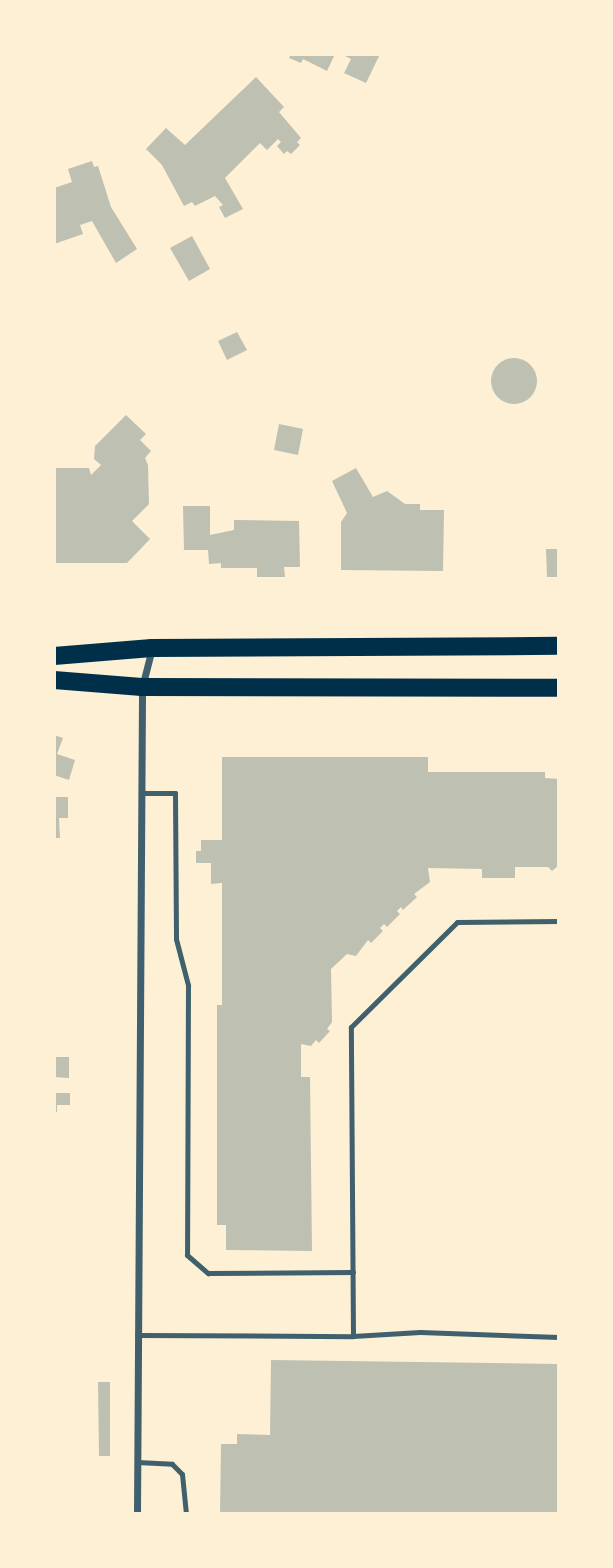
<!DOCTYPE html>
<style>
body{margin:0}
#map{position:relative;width:613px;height:1568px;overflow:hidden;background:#fdf0d5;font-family:Commissioner,sans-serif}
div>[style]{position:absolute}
.building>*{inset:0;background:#bec0b2}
.round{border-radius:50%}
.service>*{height:5px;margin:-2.5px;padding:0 2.5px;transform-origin:2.5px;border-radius:2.5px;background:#3f606c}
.minor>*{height:7px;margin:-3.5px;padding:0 3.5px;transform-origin:3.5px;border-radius:3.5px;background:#3f606c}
.primary>*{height:18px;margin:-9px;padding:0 9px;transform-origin:9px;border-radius:9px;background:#003049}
span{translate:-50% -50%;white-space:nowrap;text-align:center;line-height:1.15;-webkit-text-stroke:6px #fdf0d5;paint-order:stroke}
.frame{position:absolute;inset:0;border:56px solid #fdf0d5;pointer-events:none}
</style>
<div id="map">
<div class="building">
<div style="clip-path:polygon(291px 54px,335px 54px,327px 71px,303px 59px,301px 63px,289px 58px)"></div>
<div style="clip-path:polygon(341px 54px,380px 54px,366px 83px,344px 73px,351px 59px)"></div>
<div style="clip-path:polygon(256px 77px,284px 107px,279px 112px,301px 138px,297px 142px,300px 145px,291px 154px,287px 151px,284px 154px,277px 146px,281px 142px,278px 139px,267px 150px,260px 143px,225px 178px,243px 209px,225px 218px,219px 207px,223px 205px,215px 196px,195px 206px,192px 202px,184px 206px,162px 165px,146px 149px,166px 128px,185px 145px)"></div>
<div style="clip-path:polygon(92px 161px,94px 167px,98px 166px,111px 207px,137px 249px,116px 263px,92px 221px,80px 225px,83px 234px,54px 244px,54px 188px,72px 182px,68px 169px)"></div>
<div style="clip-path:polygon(192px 236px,210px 269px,189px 281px,170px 248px)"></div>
<div style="clip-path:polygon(237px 332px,247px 350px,227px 360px,218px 341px)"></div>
<div class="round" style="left:491px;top:358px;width:46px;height:46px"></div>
<div style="clip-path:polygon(126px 415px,146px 434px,140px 440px,151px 451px,145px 458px,148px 465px,149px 504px,132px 521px,150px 539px,127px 563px,54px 563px,54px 468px,89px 468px,91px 475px,101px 465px,94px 459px,95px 446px)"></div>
<div style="clip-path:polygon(279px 424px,303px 429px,298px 455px,274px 450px)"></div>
<div style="clip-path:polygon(356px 468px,373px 497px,387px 491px,405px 504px,420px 504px,420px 510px,444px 510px,443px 571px,341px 570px,341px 522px,347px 513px,332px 481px)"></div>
<div style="clip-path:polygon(183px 506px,210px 506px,210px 535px,234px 530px,234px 520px,299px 521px,300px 567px,284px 567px,285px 577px,257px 577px,257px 568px,221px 568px,221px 563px,209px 564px,208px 550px,184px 550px)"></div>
<div style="clip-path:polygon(546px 549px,559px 549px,559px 577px,547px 577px)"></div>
<div style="clip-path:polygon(54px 735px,63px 738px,57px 754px,75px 760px,69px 780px,54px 775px)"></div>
<div style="clip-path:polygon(222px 757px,428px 757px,428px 772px,545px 772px,545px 778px,559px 779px,559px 865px,552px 871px,548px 867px,515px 867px,515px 878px,482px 878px,482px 869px,428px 868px,430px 882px,414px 894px,417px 897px,403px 910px,401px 907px,397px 911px,400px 914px,387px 927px,384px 924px,380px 928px,383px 931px,371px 943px,368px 940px,356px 956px,347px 954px,331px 969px,332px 1022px,327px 1029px,330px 1031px,319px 1043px,316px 1040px,311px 1046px,301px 1044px,301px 1077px,310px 1077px,312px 1251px,226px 1250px,226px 1225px,217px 1225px,217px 1005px,222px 1005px,222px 883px,211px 884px,211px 863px,196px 863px,196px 851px,201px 851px,201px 840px,222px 840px)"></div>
<div style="clip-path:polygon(54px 797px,68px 797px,68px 818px,59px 818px,60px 838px,54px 838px)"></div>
<div style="clip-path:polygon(54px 1057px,69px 1057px,69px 1078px,54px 1077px)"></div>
<div style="clip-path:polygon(54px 1093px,70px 1093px,70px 1105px,57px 1105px,57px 1112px,54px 1112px)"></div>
<div style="clip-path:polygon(271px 1360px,559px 1364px,559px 1514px,220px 1514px,221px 1444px,237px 1444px,237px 1434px,270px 1435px)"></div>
<div style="clip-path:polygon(98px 1382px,110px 1382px,110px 1456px,99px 1456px)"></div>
</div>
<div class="service">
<div style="left:141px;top:793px;width:34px"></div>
<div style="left:175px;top:793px;width:146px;rotate:89.6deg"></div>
<div style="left:176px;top:939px;width:48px;rotate:75.4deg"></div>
<div style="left:188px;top:985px;width:270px;rotate:90.2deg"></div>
<div style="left:187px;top:1255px;width:28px;rotate:41deg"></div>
<div style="left:208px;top:1273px;width:145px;rotate:-0.4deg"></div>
<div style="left:137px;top:1335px;width:216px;rotate:0.3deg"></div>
<div style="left:353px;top:1336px;width:67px;rotate:-3.4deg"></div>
<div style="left:420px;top:1332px;width:139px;rotate:2.1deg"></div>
<div style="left:353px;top:1336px;width:309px;rotate:-90.4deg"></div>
<div style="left:351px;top:1027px;width:149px;rotate:-44.7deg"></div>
<div style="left:457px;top:922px;width:102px;rotate:-0.6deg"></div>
<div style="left:137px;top:1462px;width:35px;rotate:3deg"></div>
<div style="left:172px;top:1464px;width:14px;rotate:45deg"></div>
<div style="left:182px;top:1474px;width:40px;rotate:84.3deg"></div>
</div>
<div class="minor">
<div style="left:137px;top:1514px;width:827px;rotate:-89.65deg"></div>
<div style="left:142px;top:687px;width:40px;rotate:-75.6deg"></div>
</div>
<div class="primary">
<div style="left:54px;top:656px;width:98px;rotate:-4.7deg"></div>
<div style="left:152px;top:648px;width:407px;rotate:-0.3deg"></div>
<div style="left:54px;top:680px;width:88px;rotate:4.5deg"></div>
<div style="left:142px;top:687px;width:417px;rotate:0.1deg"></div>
</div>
<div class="frame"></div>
</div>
